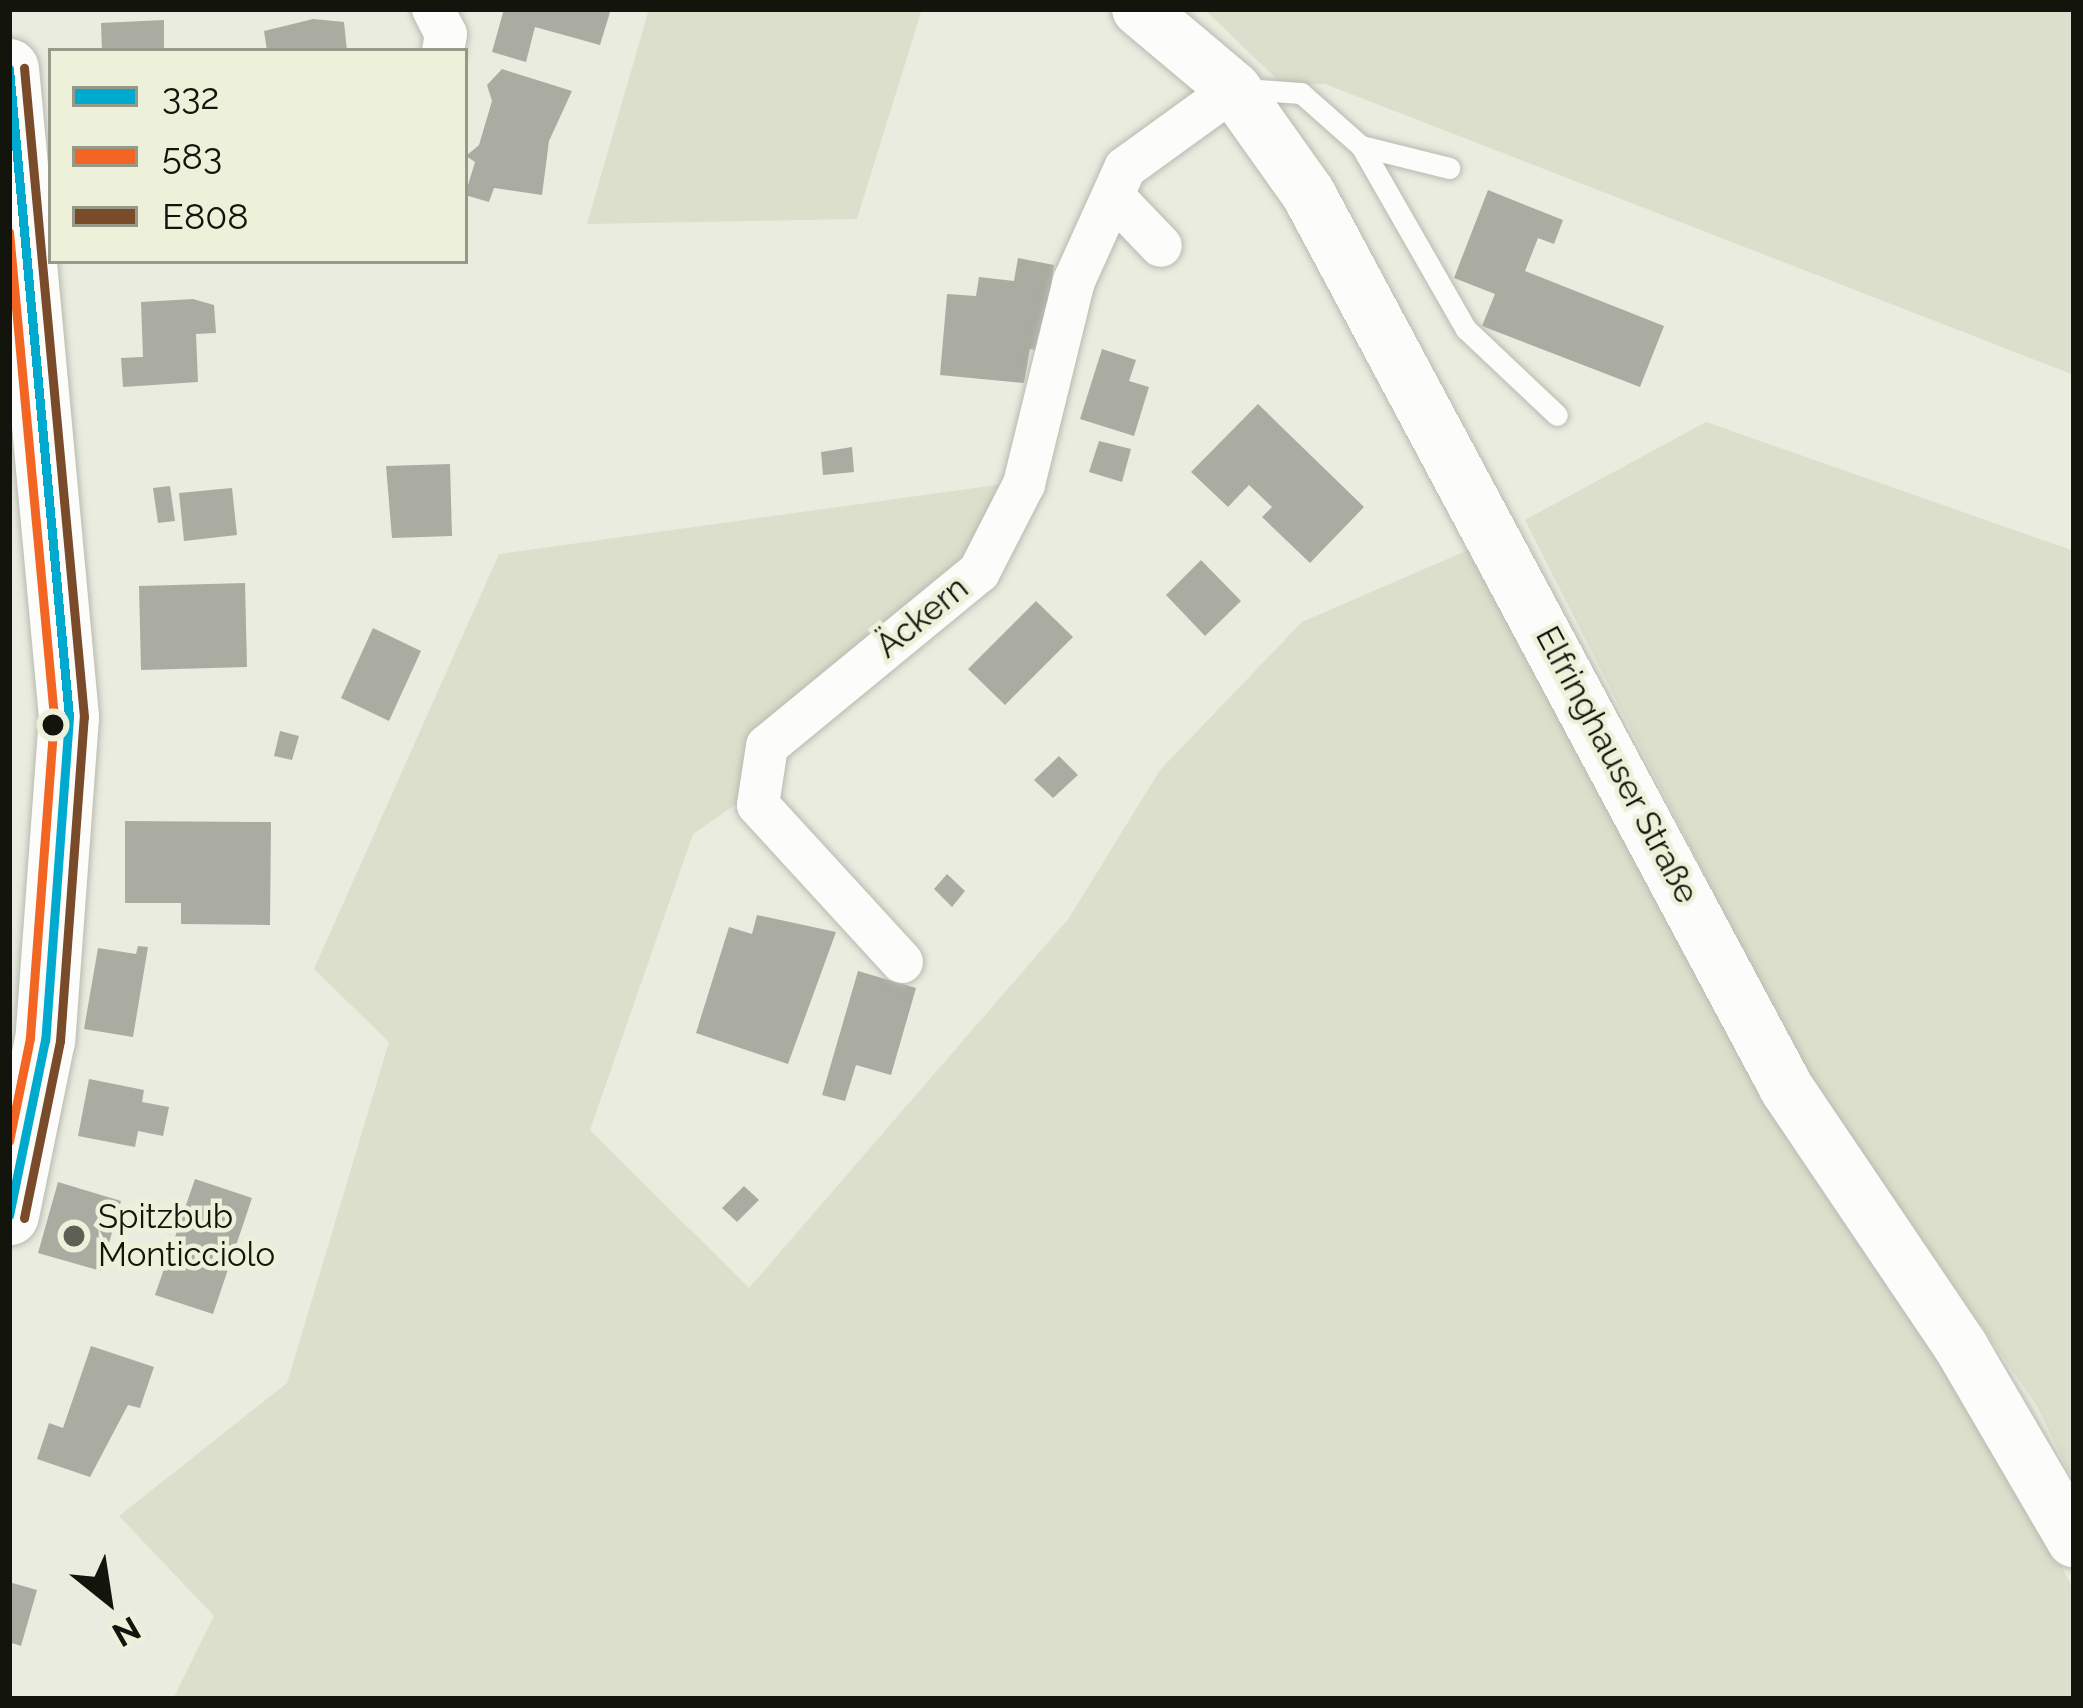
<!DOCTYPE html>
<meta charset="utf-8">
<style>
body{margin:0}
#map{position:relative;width:2083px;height:1708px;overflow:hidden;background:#eaecdf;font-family:Raleway,sans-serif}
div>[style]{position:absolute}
.green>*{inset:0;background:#dcdfcb}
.building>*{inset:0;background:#aaaca2}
.roads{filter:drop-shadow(0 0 3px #b8bab1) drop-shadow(0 0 3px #b8bab1)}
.service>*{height:21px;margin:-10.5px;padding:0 10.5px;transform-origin:10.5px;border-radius:10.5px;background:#fcfcfa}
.minor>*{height:42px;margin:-21px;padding:0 21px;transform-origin:21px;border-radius:21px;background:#fcfcfa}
.tertiary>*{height:54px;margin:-27px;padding:0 27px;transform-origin:27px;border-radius:27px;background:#fcfcfa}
.secondary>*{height:60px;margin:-30px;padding:0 30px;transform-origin:30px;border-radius:30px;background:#fcfcfa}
.bus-1>*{height:9px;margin:-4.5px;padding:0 4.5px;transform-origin:4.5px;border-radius:4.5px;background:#00a9ce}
.bus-2>*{height:9px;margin:-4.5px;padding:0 4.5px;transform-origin:4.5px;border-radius:4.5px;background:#f26522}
.bus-3>*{height:9px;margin:-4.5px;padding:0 4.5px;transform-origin:4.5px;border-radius:4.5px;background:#7a4b2a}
.dots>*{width:33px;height:33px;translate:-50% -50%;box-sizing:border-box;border:6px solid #edf1da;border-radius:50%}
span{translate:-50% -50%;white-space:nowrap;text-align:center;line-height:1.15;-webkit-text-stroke:9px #edf1da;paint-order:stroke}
.street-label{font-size:33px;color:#13140c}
.poi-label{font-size:33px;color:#13140c}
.left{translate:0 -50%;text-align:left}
.frame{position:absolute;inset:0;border:12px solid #13140c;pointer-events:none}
.legend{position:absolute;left:48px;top:48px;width:420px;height:216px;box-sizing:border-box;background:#edf1da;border:3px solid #969988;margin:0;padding:15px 21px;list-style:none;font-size:36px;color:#13140c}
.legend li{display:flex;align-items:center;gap:24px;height:60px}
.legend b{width:60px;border:3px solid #969988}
.north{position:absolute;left:48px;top:1540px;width:120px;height:120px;-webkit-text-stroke:9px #edf1da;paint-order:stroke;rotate:150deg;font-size:33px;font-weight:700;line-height:48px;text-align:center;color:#13140c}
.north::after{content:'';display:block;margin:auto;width:42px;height:54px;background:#13140c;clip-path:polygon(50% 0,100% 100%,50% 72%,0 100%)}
</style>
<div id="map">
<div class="green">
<div style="clip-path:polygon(649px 9px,922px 9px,857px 219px,587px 224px)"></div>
<div style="clip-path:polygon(1204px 9px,2074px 9px,2074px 375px,1325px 84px,1284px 86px)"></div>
<div style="clip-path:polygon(1706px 422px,2074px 551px,2074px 1483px,2037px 1406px,1798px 1059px,1525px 520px)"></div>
<div style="clip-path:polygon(1011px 483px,964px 558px,745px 798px,693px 834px,590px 1130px,749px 1288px,1069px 918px,1160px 770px,1302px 622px,1475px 547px,1793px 1149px,2002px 1447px,2074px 1591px,2074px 1699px,173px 1699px,214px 1616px,119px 1516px,287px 1383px,389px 1042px,314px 969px,499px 554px)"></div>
</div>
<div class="building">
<div style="clip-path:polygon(504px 9px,539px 11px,611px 9px,600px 45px,535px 27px,526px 62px,492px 52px)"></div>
<div style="clip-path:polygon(313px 19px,344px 22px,347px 51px,267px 51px,264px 31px)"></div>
<div style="clip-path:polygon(164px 20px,164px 51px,102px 51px,101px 23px)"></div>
<div style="clip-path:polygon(502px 69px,572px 91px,549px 141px,542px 195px,494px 188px,489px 202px,465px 195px,475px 162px,466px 156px,479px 145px,492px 101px,487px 85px)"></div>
<div style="clip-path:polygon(1488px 190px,1563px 220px,1554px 244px,1538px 238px,1525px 271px,1664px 326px,1640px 387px,1482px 326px,1495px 294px,1454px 278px)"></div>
<div style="clip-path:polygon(1018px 258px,1054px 265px,1042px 351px,1030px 349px,1024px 383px,940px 375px,947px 294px,976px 296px,979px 277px,1014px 281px)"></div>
<div style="clip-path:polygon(193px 299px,214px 305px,216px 333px,196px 334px,198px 382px,123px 387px,121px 358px,143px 357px,141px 302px)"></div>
<div style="clip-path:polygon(1102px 349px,1136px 360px,1129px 381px,1149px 387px,1134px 436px,1080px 419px)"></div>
<div style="clip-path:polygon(1258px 404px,1364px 507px,1310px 563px,1262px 517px,1272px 507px,1249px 485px,1228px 507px,1191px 472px)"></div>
<div style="clip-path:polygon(1099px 441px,1131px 449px,1122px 482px,1089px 472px)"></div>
<div style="clip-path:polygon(852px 447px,854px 472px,823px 475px,821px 452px)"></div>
<div style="clip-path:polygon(450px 464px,452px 536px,392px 538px,386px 466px)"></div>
<div style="clip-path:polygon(170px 486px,175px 521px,158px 523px,153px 488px)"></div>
<div style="clip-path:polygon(232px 488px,237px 535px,184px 541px,179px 493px)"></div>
<div style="clip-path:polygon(1201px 560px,1241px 601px,1205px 636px,1166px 595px)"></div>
<div style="clip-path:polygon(245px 583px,247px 667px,141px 670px,139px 586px)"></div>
<div style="clip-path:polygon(1036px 601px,1073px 637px,1005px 705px,968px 669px)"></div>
<div style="clip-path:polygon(373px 628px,421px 651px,389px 721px,341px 698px)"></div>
<div style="clip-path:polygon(280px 731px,299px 736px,292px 760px,274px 756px)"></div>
<div style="clip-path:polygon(1059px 756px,1078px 775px,1053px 798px,1034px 780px)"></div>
<div style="clip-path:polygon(125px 821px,271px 822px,270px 925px,181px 924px,181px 903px,125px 903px)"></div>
<div style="clip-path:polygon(947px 874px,965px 891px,952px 907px,934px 889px)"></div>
<div style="clip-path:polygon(757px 915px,836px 932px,788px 1064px,696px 1033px,729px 927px,752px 934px)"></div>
<div style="clip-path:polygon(138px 946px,148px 947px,133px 1037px,84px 1029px,98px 948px,136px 954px)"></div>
<div style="clip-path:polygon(858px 971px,916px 988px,891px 1075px,856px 1065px,845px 1101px,822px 1095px)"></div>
<div style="clip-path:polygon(89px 1079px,144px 1090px,142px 1102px,169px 1107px,163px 1136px,138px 1131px,135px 1147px,78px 1136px)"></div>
<div style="clip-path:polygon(195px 1179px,252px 1198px,213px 1314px,155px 1295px)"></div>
<div style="clip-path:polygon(58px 1182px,121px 1201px,101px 1271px,38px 1253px)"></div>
<div style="clip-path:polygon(744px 1186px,759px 1200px,737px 1222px,722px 1208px)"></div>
<div style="clip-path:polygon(91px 1346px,154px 1367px,140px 1408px,128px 1405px,90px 1477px,37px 1459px,49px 1423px,63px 1428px)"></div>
<div style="clip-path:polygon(9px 1582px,37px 1590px,21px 1646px,9px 1642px)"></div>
</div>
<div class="roads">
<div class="service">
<div style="left:1244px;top:89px;width:57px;rotate:4deg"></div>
<div style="left:1301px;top:93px;width:80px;rotate:41.5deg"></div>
<div style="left:1361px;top:146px;width:91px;rotate:14deg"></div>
<div style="left:1361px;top:146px;width:211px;rotate:60.2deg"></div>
<div style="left:1466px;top:329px;width:125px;rotate:43.4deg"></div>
</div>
<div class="minor">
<div style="left:433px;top:9px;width:28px;rotate:63deg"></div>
<div style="left:446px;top:34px;width:17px;rotate:100deg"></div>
<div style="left:1113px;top:196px;width:69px;rotate:46.2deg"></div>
<div style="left:902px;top:962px;width:213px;rotate:-132.5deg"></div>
<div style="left:758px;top:805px;width:60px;rotate:-81.3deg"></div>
<div style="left:767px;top:746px;width:274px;rotate:-39.4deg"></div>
<div style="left:979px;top:572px;width:99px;rotate:-62.9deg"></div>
<div style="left:1024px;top:484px;width:209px;rotate:-76.2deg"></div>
<div style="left:1074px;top:281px;width:124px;rotate:-65.7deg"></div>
<div style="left:1125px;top:168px;width:135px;rotate:-35.9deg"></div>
</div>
<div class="tertiary">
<div style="left:1139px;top:9px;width:124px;rotate:40.1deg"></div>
<div style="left:1234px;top:89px;width:128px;rotate:54.6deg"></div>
<div style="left:1308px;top:193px;width:1016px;rotate:61.87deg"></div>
<div style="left:1787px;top:1089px;width:311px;rotate:56deg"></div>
<div style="left:1961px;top:1347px;width:224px;rotate:59.7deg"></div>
</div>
<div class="secondary">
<div style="left:9px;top:69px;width:651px;rotate:84.71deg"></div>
<div style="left:69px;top:717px;width:324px;rotate:94.2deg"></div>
<div style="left:45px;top:1040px;width:179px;rotate:101.6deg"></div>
</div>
</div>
<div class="bus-1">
<div style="left:9px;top:69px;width:651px;rotate:84.71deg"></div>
<div style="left:69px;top:717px;width:324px;rotate:94.2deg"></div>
<div style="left:45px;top:1040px;width:179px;rotate:101.6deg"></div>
</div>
<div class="bus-2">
<div style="left:9px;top:232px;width:487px;rotate:84.7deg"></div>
<div style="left:54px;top:717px;width:322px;rotate:94.3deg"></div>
<div style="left:30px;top:1038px;width:105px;rotate:101.5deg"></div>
</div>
<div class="bus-3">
<div style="left:24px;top:1218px;width:181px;rotate:-78.5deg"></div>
<div style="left:60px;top:1041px;width:325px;rotate:-85.8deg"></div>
<div style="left:84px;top:717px;width:652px;rotate:-95.28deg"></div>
</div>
<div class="dots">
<div style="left:53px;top:725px;background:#13140c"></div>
<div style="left:74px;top:1236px;background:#5e6056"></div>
</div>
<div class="street-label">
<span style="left:922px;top:617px;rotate:-39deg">Äckern</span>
<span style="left:1617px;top:765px;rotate:62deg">Elfringhauser Straße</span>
</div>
<div class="poi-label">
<span class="left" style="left:98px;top:1236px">Spitzbub<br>Monticciolo</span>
</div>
<div class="frame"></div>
<ul class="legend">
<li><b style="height:15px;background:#00a9ce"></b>332</li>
<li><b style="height:15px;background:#f26522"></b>583</li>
<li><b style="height:15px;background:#7a4b2a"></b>E808</li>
</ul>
<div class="north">N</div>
</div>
